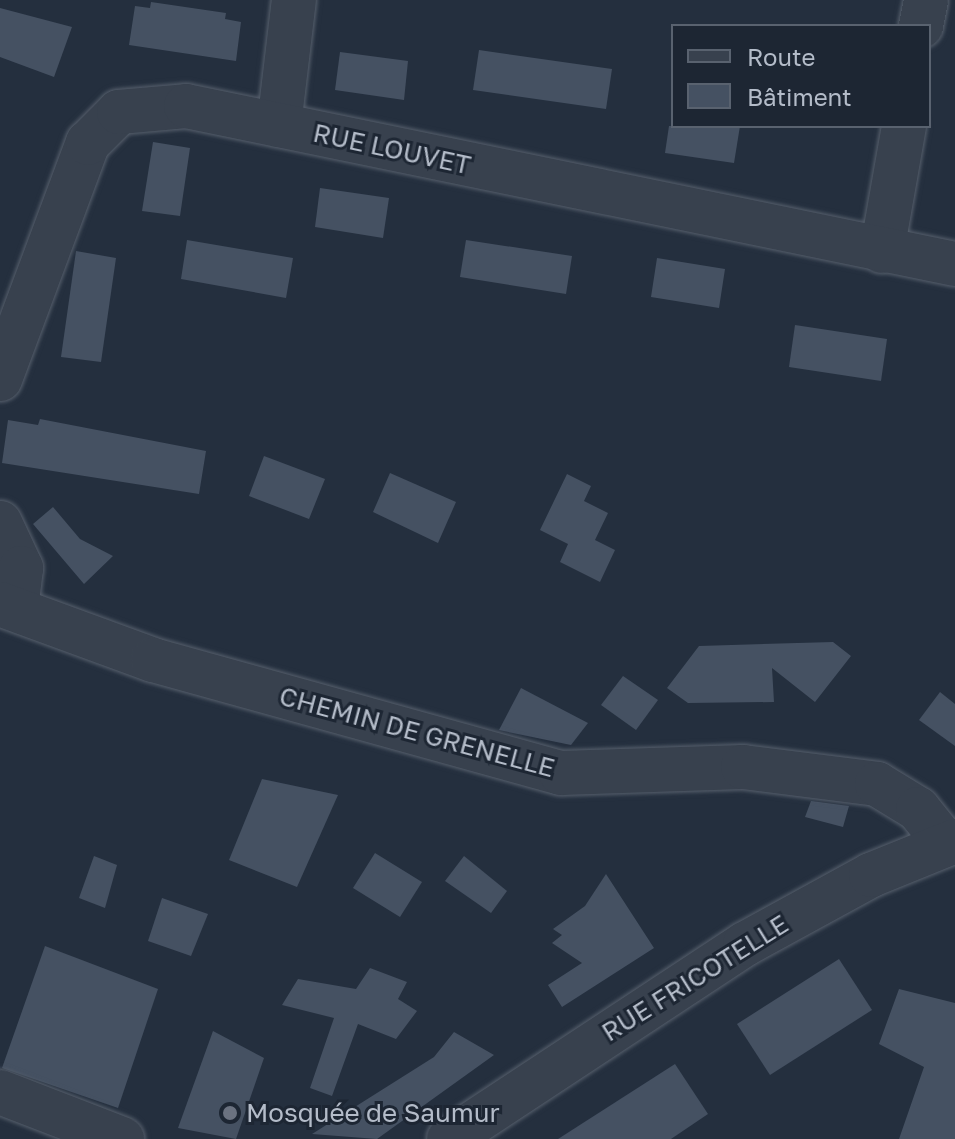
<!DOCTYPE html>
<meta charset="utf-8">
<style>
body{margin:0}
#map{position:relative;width:955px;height:1139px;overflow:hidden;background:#242f3e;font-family:"Golos Text",sans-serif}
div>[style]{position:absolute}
.building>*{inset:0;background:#455162}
.roads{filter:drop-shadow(0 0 2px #565f6c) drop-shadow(0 0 2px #565f6c)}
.minor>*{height:44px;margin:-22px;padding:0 22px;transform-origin:22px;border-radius:22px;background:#38414e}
.dots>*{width:22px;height:22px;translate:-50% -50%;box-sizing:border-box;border:4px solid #1d2633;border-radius:50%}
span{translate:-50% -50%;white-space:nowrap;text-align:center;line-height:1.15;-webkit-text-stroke:6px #1d2633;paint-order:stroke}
.street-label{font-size:26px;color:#b4bcc9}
.poi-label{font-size:26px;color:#b4bcc9}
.left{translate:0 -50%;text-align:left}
.legend{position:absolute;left:671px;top:24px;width:260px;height:104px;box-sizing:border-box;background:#1d2633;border:2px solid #59626f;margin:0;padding:10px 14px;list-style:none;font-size:24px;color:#b4bcc9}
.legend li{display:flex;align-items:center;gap:16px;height:40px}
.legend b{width:40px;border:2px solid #59626f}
</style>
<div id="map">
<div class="building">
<div style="clip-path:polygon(151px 2px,226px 13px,225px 19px,241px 22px,236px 61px,129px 45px,135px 6px,150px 8px)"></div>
<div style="clip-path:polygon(0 8px,72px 27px,54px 77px,0 57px)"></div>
<div style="clip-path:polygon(479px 50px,612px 69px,606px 109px,473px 90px)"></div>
<div style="clip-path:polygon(340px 52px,408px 61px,404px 100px,335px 90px)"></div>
<div style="clip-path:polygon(669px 126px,740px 126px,734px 163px,665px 153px)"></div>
<div style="clip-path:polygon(153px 142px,190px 148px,180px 216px,142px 211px)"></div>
<div style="clip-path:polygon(320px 188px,389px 198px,383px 238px,315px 227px)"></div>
<div style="clip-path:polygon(187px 240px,293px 258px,286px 298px,181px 279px)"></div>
<div style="clip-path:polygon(466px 240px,572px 256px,566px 294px,460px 277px)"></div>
<div style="clip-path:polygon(76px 251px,116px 258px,101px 362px,61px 357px)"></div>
<div style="clip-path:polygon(657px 258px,725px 269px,719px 308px,651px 297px)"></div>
<div style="clip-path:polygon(795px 325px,887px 339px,881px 381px,789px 367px)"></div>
<div style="clip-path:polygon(40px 419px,206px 451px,199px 494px,2px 463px,8px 420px,38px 425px)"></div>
<div style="clip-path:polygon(264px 456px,325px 479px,309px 519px,249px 496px)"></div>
<div style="clip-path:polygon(390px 473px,456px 502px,438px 543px,373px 512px)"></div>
<div style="clip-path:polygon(567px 474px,591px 486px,584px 501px,608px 513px,595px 540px,615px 550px,600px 582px,560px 562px,568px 544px,540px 530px)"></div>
<div style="clip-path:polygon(53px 507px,80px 539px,113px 556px,84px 584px,33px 524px)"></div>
<div style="clip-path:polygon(833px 642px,851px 656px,815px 702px,772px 668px,774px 702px,688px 703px,667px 688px,699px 646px)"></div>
<div style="clip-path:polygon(623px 676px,658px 700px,636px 730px,601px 705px)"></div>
<div style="clip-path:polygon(521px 688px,588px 723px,571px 745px,499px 730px)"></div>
<div style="clip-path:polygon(940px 692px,955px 704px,955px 746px,919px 720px)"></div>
<div style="clip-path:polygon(262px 779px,338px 795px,297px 887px,229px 860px)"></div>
<div style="clip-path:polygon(811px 801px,849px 806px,843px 827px,805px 817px)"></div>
<div style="clip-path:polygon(375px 853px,422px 882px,400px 917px,353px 888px)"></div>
<div style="clip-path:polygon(94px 856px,117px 865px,105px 908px,79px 898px)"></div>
<div style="clip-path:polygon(464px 856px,507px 891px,491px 913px,445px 881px)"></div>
<div style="clip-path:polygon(606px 874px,654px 948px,562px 1007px,548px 985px,582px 963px,552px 943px,562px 935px,553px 929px,585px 906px)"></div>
<div style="clip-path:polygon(162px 898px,208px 914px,191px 956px,148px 941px)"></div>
<div style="clip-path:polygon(45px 946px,158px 989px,118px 1108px,2px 1068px)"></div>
<div style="clip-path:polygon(839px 959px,872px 1010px,770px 1075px,737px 1024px)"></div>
<div style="clip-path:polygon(370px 968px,407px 982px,398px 999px,417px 1011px,396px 1039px,358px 1024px,332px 1096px,310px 1088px,334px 1018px,282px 1005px,298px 979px,356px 989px)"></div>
<div style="clip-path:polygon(899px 989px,955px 1003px,955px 1139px,899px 1139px,924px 1067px,879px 1044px)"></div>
<div style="clip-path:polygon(213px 1031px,264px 1058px,236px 1139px,178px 1128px)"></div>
<div style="clip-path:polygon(454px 1032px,494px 1055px,377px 1139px,312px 1134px,434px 1057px)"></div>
<div style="clip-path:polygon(675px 1064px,708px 1114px,671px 1139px,558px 1139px)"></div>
</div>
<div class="roads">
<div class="minor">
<div style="left:921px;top:26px;width:26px;rotate:-79deg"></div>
<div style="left:279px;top:125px;width:126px;rotate:-83.2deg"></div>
<div style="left:882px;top:251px;width:127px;rotate:-80deg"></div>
<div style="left:0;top:379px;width:252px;rotate:-69.6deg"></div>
<div style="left:88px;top:143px;width:44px;rotate:-45deg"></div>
<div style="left:119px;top:112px;width:67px;rotate:-5.1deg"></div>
<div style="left:186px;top:106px;width:785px;rotate:11.61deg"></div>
<div style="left:0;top:523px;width:50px;rotate:65deg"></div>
<div style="left:21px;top:568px;width:41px;rotate:97deg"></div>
<div style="left:0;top:604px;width:163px;rotate:20.1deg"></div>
<div style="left:153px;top:660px;width:423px;rotate:15.5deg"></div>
<div style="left:561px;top:773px;width:182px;rotate:-1.9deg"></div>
<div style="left:743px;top:767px;width:135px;rotate:7.2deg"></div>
<div style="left:877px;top:784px;width:48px;rotate:31.4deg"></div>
<div style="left:918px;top:809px;width:45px;rotate:51.3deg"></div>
<div style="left:0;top:1092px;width:131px;rotate:21.1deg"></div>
<div style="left:449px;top:1139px;width:354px;rotate:-33.4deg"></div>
<div style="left:745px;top:944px;width:144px;rotate:-28.7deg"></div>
<div style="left:871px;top:875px;width:91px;rotate:-22deg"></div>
</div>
</div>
<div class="dots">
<div style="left:230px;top:1113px;background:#6b7280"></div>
</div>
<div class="street-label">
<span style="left:392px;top:149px;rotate:12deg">RUE LOUVET</span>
<span style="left:417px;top:732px;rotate:15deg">CHEMIN DE GRENELLE</span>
<span style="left:695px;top:978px;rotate:-32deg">RUE FRICOTELLE</span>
</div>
<div class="poi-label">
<span class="left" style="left:246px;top:1113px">Mosquée de Saumur</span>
</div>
<ul class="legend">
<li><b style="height:10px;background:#38414e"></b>Route</li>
<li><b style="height:22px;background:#455162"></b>Bâtiment</li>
</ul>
</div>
